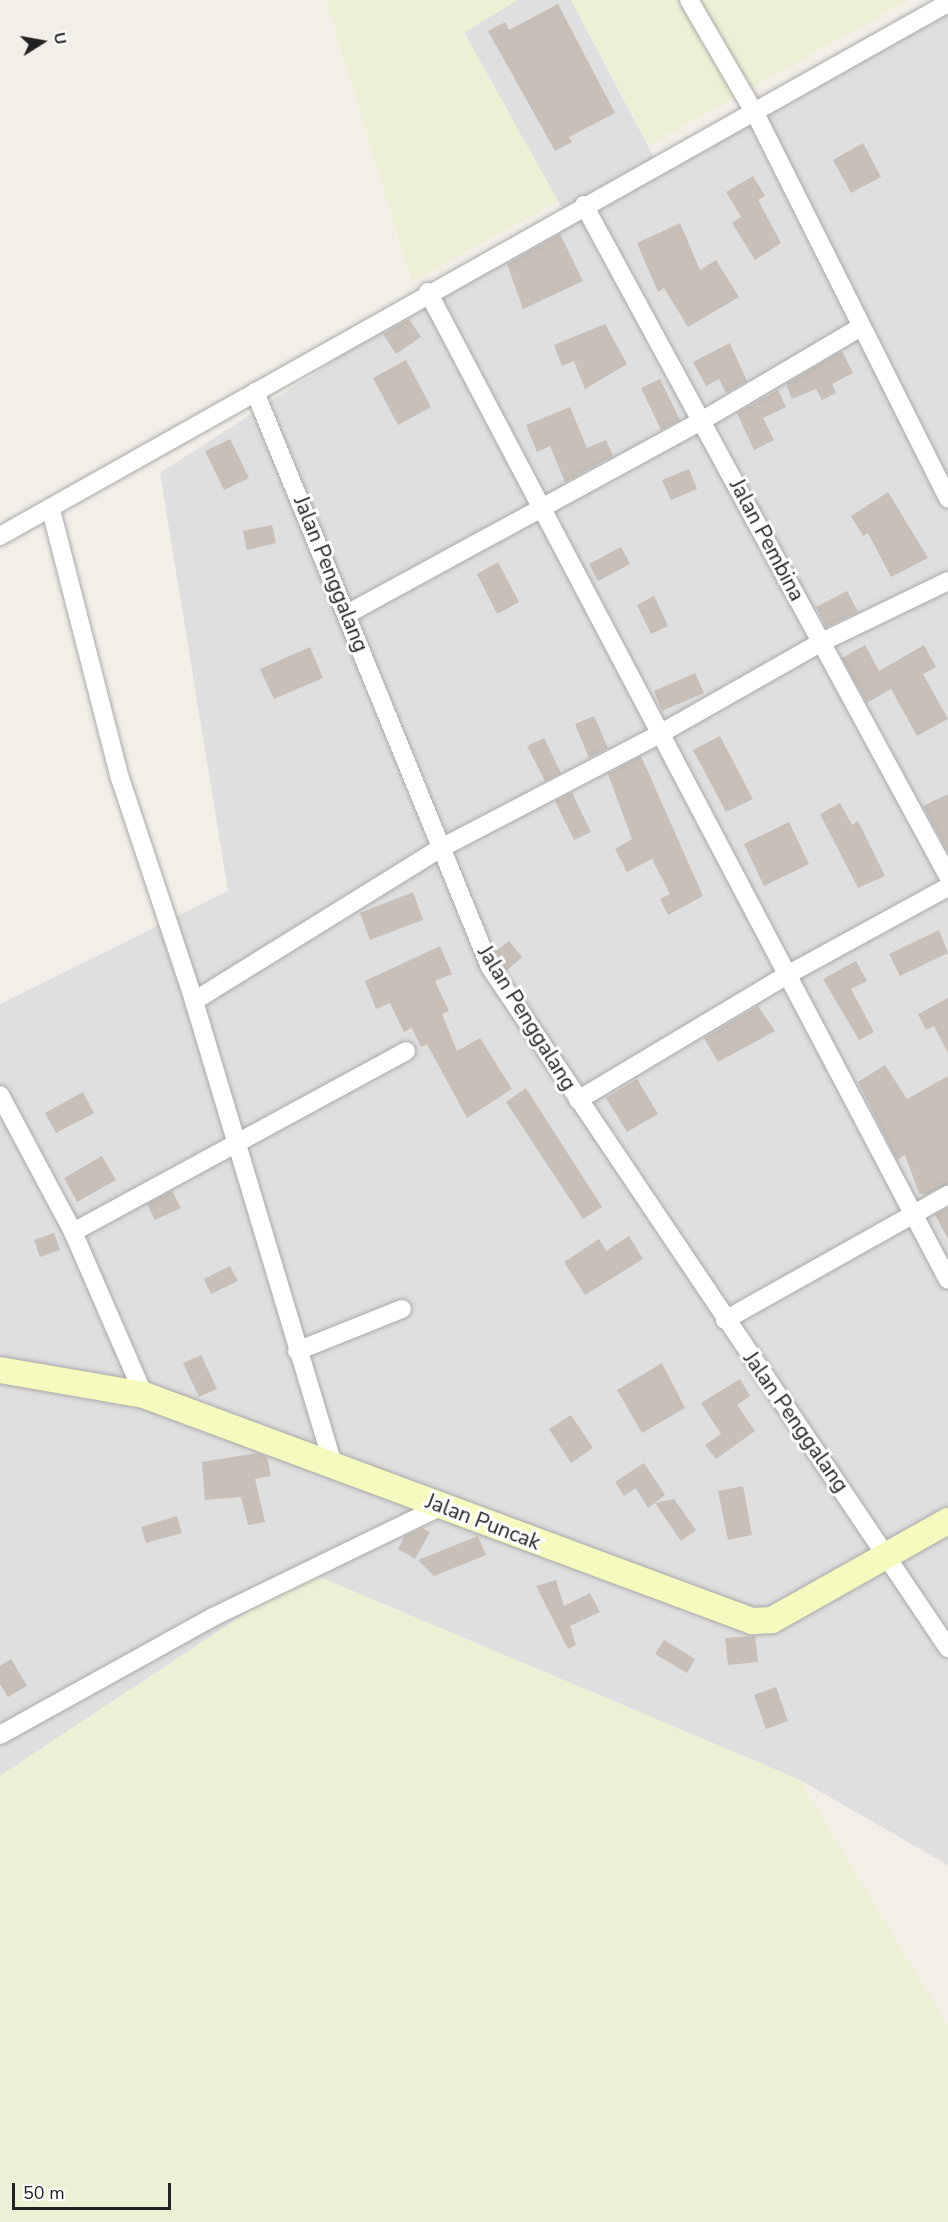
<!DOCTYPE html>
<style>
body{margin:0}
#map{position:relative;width:948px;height:2222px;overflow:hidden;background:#f2efe9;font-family:"Nunito Sans",sans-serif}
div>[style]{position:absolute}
.residential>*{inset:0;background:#e0dfdf}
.farmland>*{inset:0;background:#eef0d5}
.building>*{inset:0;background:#c7bfb8}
.roads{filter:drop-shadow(0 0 2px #a9a9a9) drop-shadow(0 0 2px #a9a9a9)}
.street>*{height:18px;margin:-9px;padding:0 9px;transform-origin:9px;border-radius:9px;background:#fff}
.secondary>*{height:26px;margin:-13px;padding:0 13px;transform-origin:13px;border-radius:13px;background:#f7fabf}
span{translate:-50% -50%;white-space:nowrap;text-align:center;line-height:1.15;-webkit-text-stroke:6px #fff;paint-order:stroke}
.street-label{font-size:21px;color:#222}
.north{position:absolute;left:12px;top:12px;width:60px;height:60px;-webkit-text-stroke:4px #fff;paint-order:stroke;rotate:79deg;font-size:16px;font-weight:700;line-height:24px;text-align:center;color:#222}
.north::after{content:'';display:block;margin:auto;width:21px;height:27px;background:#222;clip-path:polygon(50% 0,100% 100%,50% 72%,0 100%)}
.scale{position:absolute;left:12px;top:2183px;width:159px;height:27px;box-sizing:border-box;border:3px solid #222;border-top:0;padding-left:8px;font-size:18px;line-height:21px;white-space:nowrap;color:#222;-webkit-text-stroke:4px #fff;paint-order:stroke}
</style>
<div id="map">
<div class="residential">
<div style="clip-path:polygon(517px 0,571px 0,659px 167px,948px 6px,948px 1865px,800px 1780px,308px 1572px,0 1776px,0 1004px,228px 891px,160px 473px,401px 317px,567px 218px,464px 32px)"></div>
</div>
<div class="farmland">
<div style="clip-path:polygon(326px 0,517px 0,464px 33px,558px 201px,412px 282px)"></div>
<div style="clip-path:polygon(571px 0,909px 0,649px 145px)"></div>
<div style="clip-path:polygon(307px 1572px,800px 1780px,948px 2026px,948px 2222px,0 2222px,0 1776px)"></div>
</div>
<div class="building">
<div style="clip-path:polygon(558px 4px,615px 113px,569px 137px,572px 142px,555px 151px,488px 31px,505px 22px,509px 30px)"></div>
<div style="clip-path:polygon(863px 143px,881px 177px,851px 193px,833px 160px)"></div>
<div style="clip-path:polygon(753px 176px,765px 196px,758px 200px,781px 243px,755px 260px,732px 223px,741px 217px,726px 192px)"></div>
<div style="clip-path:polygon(680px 223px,700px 270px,716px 260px,739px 297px,688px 327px,664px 288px,658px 292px,637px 243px)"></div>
<div style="clip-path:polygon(560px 234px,583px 281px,523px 309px,507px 264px)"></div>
<div style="clip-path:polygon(409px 319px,421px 337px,396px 354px,383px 334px)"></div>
<div style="clip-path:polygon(605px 324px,627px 364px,585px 389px,574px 361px,562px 366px,554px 345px)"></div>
<div style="clip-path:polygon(730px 343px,747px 381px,726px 393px,719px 379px,706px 386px,693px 362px)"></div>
<div style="clip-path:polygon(842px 351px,853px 373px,832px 384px,836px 393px,822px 400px,816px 389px,792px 399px,786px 384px)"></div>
<div style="clip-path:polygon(406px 360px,431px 407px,398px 425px,373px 378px)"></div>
<div style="clip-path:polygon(660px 379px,680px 420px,661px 430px,641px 388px)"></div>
<div style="clip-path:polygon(778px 390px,786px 407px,763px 418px,774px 440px,754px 450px,737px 413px)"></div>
<div style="clip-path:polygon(570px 407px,587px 448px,606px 440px,613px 456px,565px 482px,550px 446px,537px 452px,526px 425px)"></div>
<div style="clip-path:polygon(230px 439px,249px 478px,224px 490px,205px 451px)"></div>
<div style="clip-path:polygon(689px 469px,697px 489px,671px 500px,662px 480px)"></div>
<div style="clip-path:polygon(888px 492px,928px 558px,891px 577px,868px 533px,863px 536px,851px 516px)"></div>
<div style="clip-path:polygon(272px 525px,276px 543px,247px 550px,243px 531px)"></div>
<div style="clip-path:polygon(621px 547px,630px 564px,598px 581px,589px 564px)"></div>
<div style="clip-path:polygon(498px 562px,519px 602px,497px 614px,477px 574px)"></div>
<div style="clip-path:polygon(847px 591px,858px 612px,826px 627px,816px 607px)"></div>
<div style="clip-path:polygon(654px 596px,668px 626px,651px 634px,637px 605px)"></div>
<div style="clip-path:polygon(865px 645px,879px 671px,924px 645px,936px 667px,923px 674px,948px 719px,917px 736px,891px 689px,867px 703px,842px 658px)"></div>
<div style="clip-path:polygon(310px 647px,323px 678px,274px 699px,260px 669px)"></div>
<div style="clip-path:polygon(695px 673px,704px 693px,662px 711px,654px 691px)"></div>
<div style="clip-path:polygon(594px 716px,608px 748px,589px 758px,575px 724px)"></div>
<div style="clip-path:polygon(720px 736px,753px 799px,726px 812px,693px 750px)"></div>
<div style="clip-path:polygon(544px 738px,561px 773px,545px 781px,527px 746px)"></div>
<div style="clip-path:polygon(641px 756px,703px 896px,668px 915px,660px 899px,670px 894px,652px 859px,627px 872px,615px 849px,632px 839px,608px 774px)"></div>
<div style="clip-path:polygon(572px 793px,591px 832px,574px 840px,555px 801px)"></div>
<div style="clip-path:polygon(948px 794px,948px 852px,923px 806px)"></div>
<div style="clip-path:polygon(840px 803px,852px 825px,858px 821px,885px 876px,858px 888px,820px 814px)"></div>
<div style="clip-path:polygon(789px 822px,809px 864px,764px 886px,744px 844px)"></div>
<div style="clip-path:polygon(413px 892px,423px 920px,370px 940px,360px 913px)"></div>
<div style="clip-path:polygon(939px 930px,948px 953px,900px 976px,889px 954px)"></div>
<div style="clip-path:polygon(509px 941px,522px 957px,506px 971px,496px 951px)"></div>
<div style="clip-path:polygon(440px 946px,452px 974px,435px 981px,449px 1011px,442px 1014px,457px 1051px,480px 1038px,512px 1089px,467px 1118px,427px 1044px,421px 1047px,412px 1028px,404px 1032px,390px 1003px,376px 1009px,365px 981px)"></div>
<div style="clip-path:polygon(856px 961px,867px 981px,851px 989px,874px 1032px,859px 1040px,823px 979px)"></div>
<div style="clip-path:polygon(948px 998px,948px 1053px,934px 1026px,926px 1030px,918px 1014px)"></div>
<div style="clip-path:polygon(758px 1006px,775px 1031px,718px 1062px,704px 1038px)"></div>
<div style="clip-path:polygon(885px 1065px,907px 1099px,948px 1076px,948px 1184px,925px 1195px,919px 1193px,905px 1155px,897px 1160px,858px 1082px)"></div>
<div style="clip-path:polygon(637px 1079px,658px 1114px,627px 1132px,606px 1098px)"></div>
<div style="clip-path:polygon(526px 1088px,602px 1207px,583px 1219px,506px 1102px)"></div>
<div style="clip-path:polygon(83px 1092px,94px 1113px,56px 1133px,45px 1113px)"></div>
<div style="clip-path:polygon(102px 1156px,116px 1180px,77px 1202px,64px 1178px)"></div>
<div style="clip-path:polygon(172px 1191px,181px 1208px,155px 1220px,147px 1204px)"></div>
<div style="clip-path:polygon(948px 1208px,948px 1239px,935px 1215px)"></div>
<div style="clip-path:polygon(54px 1233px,60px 1250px,40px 1257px,34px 1240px)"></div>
<div style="clip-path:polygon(629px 1236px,643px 1259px,585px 1295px,564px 1262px,599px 1239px,606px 1251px)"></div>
<div style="clip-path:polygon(230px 1266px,238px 1281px,211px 1294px,204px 1279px)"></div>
<div style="clip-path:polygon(201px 1355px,217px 1389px,199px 1397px,183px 1363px)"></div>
<div style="clip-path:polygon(662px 1363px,685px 1408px,642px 1433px,617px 1390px)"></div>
<div style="clip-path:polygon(740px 1379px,750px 1396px,737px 1405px,755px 1431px,716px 1459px,705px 1445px,721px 1434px,701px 1403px)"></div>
<div style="clip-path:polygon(571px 1415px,593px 1448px,571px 1463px,549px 1429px)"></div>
<div style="clip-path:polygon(258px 1453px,267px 1457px,271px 1476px,255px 1479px,265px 1522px,248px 1525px,241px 1497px,205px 1500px,202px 1462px)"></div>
<div style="clip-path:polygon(644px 1463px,665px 1495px,648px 1508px,636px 1488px,624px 1496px,615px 1482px)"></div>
<div style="clip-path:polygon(743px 1486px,752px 1535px,728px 1540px,718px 1491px)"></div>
<div style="clip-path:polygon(674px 1499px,696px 1530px,681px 1541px,655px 1503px)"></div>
<div style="clip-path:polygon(177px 1516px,182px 1533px,146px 1543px,141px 1527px)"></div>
<div style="clip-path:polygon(422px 1528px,430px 1532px,415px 1559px,398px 1549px,405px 1536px)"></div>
<div style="clip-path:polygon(478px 1536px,486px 1555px,434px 1576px,418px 1560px)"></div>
<div style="clip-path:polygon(556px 1580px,564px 1606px,590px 1593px,600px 1612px,570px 1626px,576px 1645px,568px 1649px,536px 1586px)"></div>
<div style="clip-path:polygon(755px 1636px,758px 1662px,728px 1665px,725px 1638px)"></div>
<div style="clip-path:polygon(664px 1640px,695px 1659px,687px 1673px,655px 1654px)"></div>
<div style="clip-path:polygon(11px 1659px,27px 1686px,8px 1697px,0 1684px,0 1666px)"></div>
<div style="clip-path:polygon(776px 1687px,788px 1721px,766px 1729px,754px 1695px)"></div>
</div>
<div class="roads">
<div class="street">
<div style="left:689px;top:0;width:133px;rotate:59.8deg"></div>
<div style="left:756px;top:115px;width:429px;rotate:63.4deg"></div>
<div style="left:584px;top:205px;width:763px;rotate:61.52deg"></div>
<div style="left:428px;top:292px;width:1116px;rotate:62.24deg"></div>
<div style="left:255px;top:392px;width:621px;rotate:67.77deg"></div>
<div style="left:490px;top:967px;width:821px;rotate:56.08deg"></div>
<div style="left:51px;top:510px;width:277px;rotate:75.6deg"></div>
<div style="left:120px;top:778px;width:235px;rotate:71.6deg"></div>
<div style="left:194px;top:1001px;width:487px;rotate:73.3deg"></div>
<div style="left:0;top:536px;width:1088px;rotate:-29.35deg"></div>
<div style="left:349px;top:613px;width:403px;rotate:-28.6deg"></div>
<div style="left:703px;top:420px;width:183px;rotate:-30.5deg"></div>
<div style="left:194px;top:1001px;width:288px;rotate:-31.8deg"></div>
<div style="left:439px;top:849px;width:247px;rotate:-27.5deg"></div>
<div style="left:658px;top:735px;width:189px;rotate:-29.6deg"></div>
<div style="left:822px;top:642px;width:140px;rotate:-25.8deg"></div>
<div style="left:0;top:1095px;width:155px;rotate:61.9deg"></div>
<div style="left:73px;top:1232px;width:178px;rotate:66.5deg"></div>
<div style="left:578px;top:1100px;width:244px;rotate:-30.9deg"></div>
<div style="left:787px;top:975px;width:183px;rotate:-28.7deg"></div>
<div style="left:73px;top:1232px;width:379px;rotate:-28.5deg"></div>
<div style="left:725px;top:1320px;width:256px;rotate:-29.3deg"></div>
<div style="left:297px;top:1351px;width:113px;rotate:-21.8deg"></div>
<div style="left:0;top:1735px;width:244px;rotate:-29deg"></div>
<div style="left:213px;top:1617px;width:254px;rotate:-25.9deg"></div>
</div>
<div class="secondary">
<div style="left:0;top:1370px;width:146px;rotate:9.8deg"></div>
<div style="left:144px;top:1395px;width:649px;rotate:20.39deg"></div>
<div style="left:752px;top:1621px;width:20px;rotate:-3deg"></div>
<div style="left:772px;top:1620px;width:202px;rotate:-29.4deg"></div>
</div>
</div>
<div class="street-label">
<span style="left:767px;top:540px;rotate:62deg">Jalan Pembina</span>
<span style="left:331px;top:574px;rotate:68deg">Jalan Penggalang</span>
<span style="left:527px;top:1018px;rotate:58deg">Jalan Penggalang</span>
<span style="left:796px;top:1422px;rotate:55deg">Jalan Penggalang</span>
<span style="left:483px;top:1522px;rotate:21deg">Jalan Puncak</span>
</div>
<div class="north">U</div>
<div class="scale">50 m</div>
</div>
